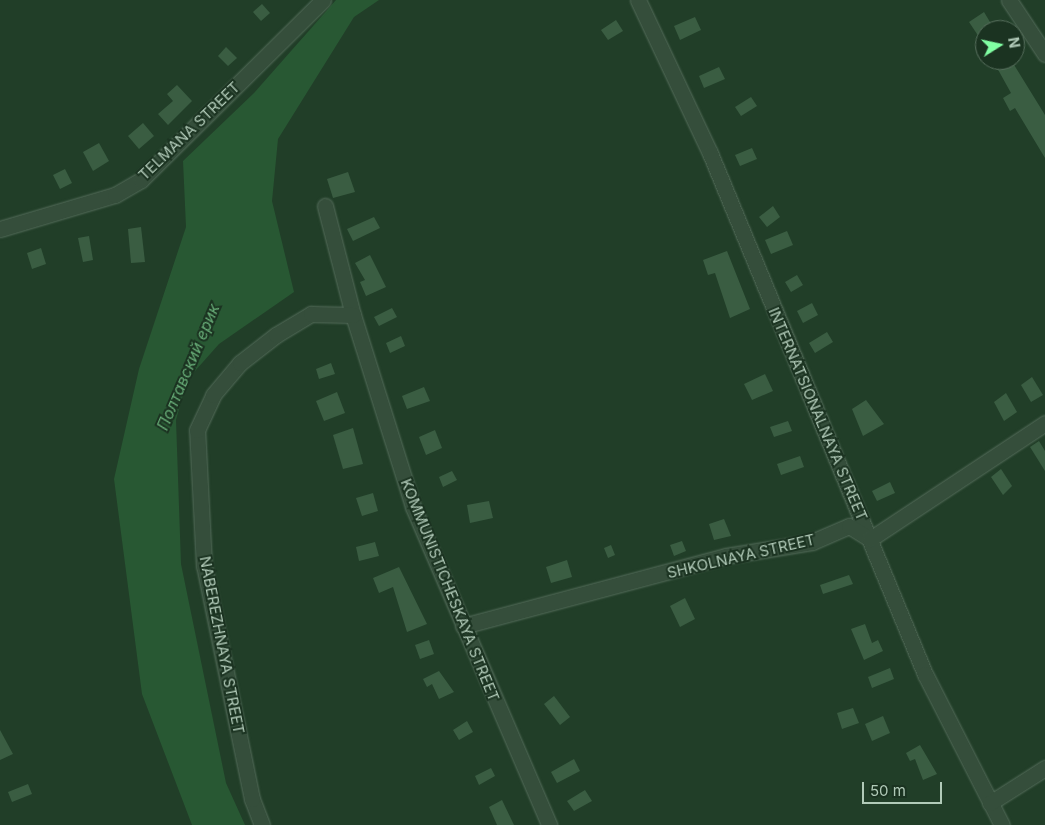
<!DOCTYPE html>
<meta charset="utf-8">
<style>
body{margin:0}
#map{position:relative;width:1045px;height:825px;overflow:hidden;background:#213e28;font-family:Inter,sans-serif}
div>[style]{position:absolute}
.water>*{inset:0;background:#285833}
.building>*{inset:0;background:#3a5d42}
.roads{filter:drop-shadow(0 0 1px #546c5a) drop-shadow(0 0 1px #546c5a)}
.minor>*{height:15px;margin:-7.5px;padding:0 7.5px;transform-origin:7.5px;border-radius:7.5px;background:#354e3b}
span{translate:-50% -50%;white-space:nowrap;text-align:center;line-height:1.15;-webkit-text-stroke:4px #1b3321;paint-order:stroke}
.street-label{font-size:15px;color:#b1cab8}
.water-label{font-size:16px;color:#67ac77;font-style:italic}
.north{position:absolute;left:975px;top:20px;width:50px;height:50px;box-sizing:border-box;background:#1b3321;border:1px solid #576f5d;border-radius:50%;rotate:80deg;font-size:14px;font-weight:700;line-height:20px;text-align:center;color:#b1cab8}
.north::after{content:'';display:block;margin:auto;width:18px;height:22px;background:#81ffa3;clip-path:polygon(50% 0,100% 100%,50% 72%,0 100%)}
.scale{position:absolute;left:862px;top:782px;width:80px;height:22px;box-sizing:border-box;border:2px solid #b1cab8;border-top:0;padding-left:6px;font-size:15px;line-height:18px;white-space:nowrap;color:#b1cab8;-webkit-text-stroke:4px #1b3321;paint-order:stroke}
</style>
<div id="map">
<div class="water">
<div style="clip-path:polygon(336px 0,379px 0,354px 17px,278px 139px,272px 201px,294px 292px,219px 344px,187px 380px,176px 420px,181px 564px,226px 783px,245px 825px,192px 825px,142px 694px,114px 479px,139px 369px,186px 227px,183px 161px,254px 93px)"></div>
</div>
<div class="building">
<div style="clip-path:polygon(262px 4px,270px 13px,261px 21px,253px 12px)"></div>
<div style="clip-path:polygon(984px 12px,993px 27px,979px 37px,969px 22px)"></div>
<div style="clip-path:polygon(695px 17px,701px 30px,680px 40px,674px 26px)"></div>
<div style="clip-path:polygon(616px 20px,623px 31px,608px 40px,601px 30px)"></div>
<div style="clip-path:polygon(226px 47px,237px 58px,228px 66px,218px 56px)"></div>
<div style="clip-path:polygon(1011px 60px,1045px 115px,1045px 158px,1015px 108px,1010px 111px,1003px 98px,1011px 93px,996px 66px)"></div>
<div style="clip-path:polygon(719px 67px,725px 79px,704px 88px,699px 76px)"></div>
<div style="clip-path:polygon(177px 85px,192px 101px,168px 125px,158px 114px,173px 101px,167px 94px)"></div>
<div style="clip-path:polygon(751px 97px,757px 106px,741px 116px,735px 107px)"></div>
<div style="clip-path:polygon(143px 123px,154px 136px,139px 149px,128px 136px)"></div>
<div style="clip-path:polygon(99px 143px,109px 161px,93px 171px,83px 152px)"></div>
<div style="clip-path:polygon(752px 148px,757px 159px,740px 166px,735px 155px)"></div>
<div style="clip-path:polygon(65px 169px,72px 183px,60px 189px,53px 175px)"></div>
<div style="clip-path:polygon(348px 172px,355px 192px,333px 198px,327px 179px)"></div>
<div style="clip-path:polygon(773px 206px,780px 217px,767px 227px,759px 217px)"></div>
<div style="clip-path:polygon(374px 217px,380px 228px,353px 241px,347px 229px)"></div>
<div style="clip-path:polygon(141px 227px,145px 262px,131px 263px,128px 229px)"></div>
<div style="clip-path:polygon(787px 231px,793px 245px,771px 254px,765px 240px)"></div>
<div style="clip-path:polygon(89px 236px,93px 260px,83px 262px,78px 238px)"></div>
<div style="clip-path:polygon(41px 248px,46px 264px,32px 269px,27px 253px)"></div>
<div style="clip-path:polygon(727px 251px,750px 309px,730px 318px,715px 273px,708px 275px,703px 260px)"></div>
<div style="clip-path:polygon(370px 255px,386px 287px,366px 296px,360px 282px,365px 280px,355px 263px)"></div>
<div style="clip-path:polygon(797px 275px,803px 285px,791px 292px,785px 282px)"></div>
<div style="clip-path:polygon(812px 303px,818px 315px,803px 323px,797px 311px)"></div>
<div style="clip-path:polygon(392px 308px,397px 317px,379px 326px,374px 317px)"></div>
<div style="clip-path:polygon(827px 332px,833px 342px,815px 353px,809px 343px)"></div>
<div style="clip-path:polygon(401px 336px,405px 346px,390px 353px,386px 343px)"></div>
<div style="clip-path:polygon(331px 363px,335px 374px,319px 379px,316px 369px)"></div>
<div style="clip-path:polygon(765px 374px,773px 391px,752px 400px,744px 384px)"></div>
<div style="clip-path:polygon(1032px 377px,1043px 395px,1031px 402px,1021px 385px)"></div>
<div style="clip-path:polygon(424px 387px,430px 401px,407px 409px,402px 396px)"></div>
<div style="clip-path:polygon(337px 392px,345px 413px,324px 421px,316px 401px)"></div>
<div style="clip-path:polygon(1006px 393px,1017px 412px,1004px 421px,994px 402px)"></div>
<div style="clip-path:polygon(866px 400px,884px 424px,863px 436px,852px 409px)"></div>
<div style="clip-path:polygon(788px 421px,792px 431px,774px 437px,770px 427px)"></div>
<div style="clip-path:polygon(353px 428px,363px 464px,343px 469px,333px 435px)"></div>
<div style="clip-path:polygon(435px 430px,442px 448px,426px 455px,419px 437px)"></div>
<div style="clip-path:polygon(1039px 441px,1045px 451px,1045px 471px,1030px 447px)"></div>
<div style="clip-path:polygon(800px 456px,804px 467px,781px 475px,777px 464px)"></div>
<div style="clip-path:polygon(1001px 469px,1012px 486px,1003px 495px,991px 477px)"></div>
<div style="clip-path:polygon(452px 471px,457px 480px,443px 487px,439px 477px)"></div>
<div style="clip-path:polygon(890px 482px,895px 493px,877px 501px,872px 491px)"></div>
<div style="clip-path:polygon(373px 493px,378px 511px,362px 516px,356px 498px)"></div>
<div style="clip-path:polygon(489px 501px,493px 518px,470px 523px,467px 505px)"></div>
<div style="clip-path:polygon(724px 519px,731px 536px,714px 540px,709px 524px)"></div>
<div style="clip-path:polygon(682px 541px,686px 551px,674px 556px,670px 545px)"></div>
<div style="clip-path:polygon(375px 542px,379px 556px,359px 561px,356px 547px)"></div>
<div style="clip-path:polygon(611px 545px,615px 555px,608px 558px,604px 548px)"></div>
<div style="clip-path:polygon(567px 560px,572px 577px,551px 583px,546px 567px)"></div>
<div style="clip-path:polygon(399px 567px,427px 624px,407px 632px,393px 587px,379px 593px,373px 578px)"></div>
<div style="clip-path:polygon(849px 575px,853px 584px,823px 594px,820px 585px)"></div>
<div style="clip-path:polygon(685px 598px,695px 619px,680px 627px,670px 606px)"></div>
<div style="clip-path:polygon(865px 624px,872px 643px,878px 640px,883px 651px,864px 660px,851px 629px)"></div>
<div style="clip-path:polygon(429px 640px,434px 654px,420px 659px,415px 645px)"></div>
<div style="clip-path:polygon(890px 668px,894px 679px,872px 688px,868px 677px)"></div>
<div style="clip-path:polygon(439px 671px,454px 692px,439px 699px,432px 684px,427px 687px,423px 679px)"></div>
<div style="clip-path:polygon(554px 696px,570px 717px,560px 725px,544px 704px)"></div>
<div style="clip-path:polygon(853px 708px,859px 723px,842px 729px,837px 713px)"></div>
<div style="clip-path:polygon(883px 716px,890px 733px,872px 741px,865px 724px)"></div>
<div style="clip-path:polygon(467px 721px,473px 732px,459px 740px,453px 730px)"></div>
<div style="clip-path:polygon(0 730px,13px 754px,0 760px)"></div>
<div style="clip-path:polygon(920px 745px,937px 774px,923px 780px,915px 759px,910px 761px,906px 753px)"></div>
<div style="clip-path:polygon(574px 759px,580px 771px,557px 783px,551px 772px)"></div>
<div style="clip-path:polygon(491px 768px,495px 776px,479px 785px,475px 776px)"></div>
<div style="clip-path:polygon(28px 784px,32px 794px,12px 802px,8px 792px)"></div>
<div style="clip-path:polygon(585px 790px,592px 801px,574px 811px,567px 801px)"></div>
<div style="clip-path:polygon(502px 800px,514px 825px,497px 825px,489px 807px)"></div>
</div>
<div class="roads">
<div class="minor">
<div style="left:638px;top:0;width:169px;rotate:64.8deg"></div>
<div style="left:710px;top:153px;width:564px;rotate:67.58deg"></div>
<div style="left:925px;top:674px;width:169px;rotate:63deg"></div>
<div style="left:1009px;top:0;width:65px;rotate:56.3deg"></div>
<div style="left:325px;top:206px;width:113px;rotate:75.6deg"></div>
<div style="left:353px;top:315px;width:201px;rotate:72.6deg"></div>
<div style="left:413px;top:507px;width:346px;rotate:66.8deg"></div>
<div style="left:0;top:229px;width:120px;rotate:-16.5deg"></div>
<div style="left:115px;top:195px;width:30px;rotate:-30deg"></div>
<div style="left:141px;top:180px;width:256px;rotate:-44.7deg"></div>
<div style="left:463px;top:626px;width:272px;rotate:-14.9deg"></div>
<div style="left:726px;top:556px;width:87px;rotate:-9.2deg"></div>
<div style="left:812px;top:542px;width:40px;rotate:-23.4deg"></div>
<div style="left:849px;top:526px;width:25px;rotate:32deg"></div>
<div style="left:870px;top:539px;width:210px;rotate:-33.5deg"></div>
<div style="left:990px;top:803px;width:65px;rotate:-32.5deg"></div>
<div style="left:262px;top:825px;width:28px;rotate:-111deg"></div>
<div style="left:252px;top:799px;width:238px;rotate:-101.6deg"></div>
<div style="left:204px;top:566px;width:136px;rotate:-92.9deg"></div>
<div style="left:197px;top:430px;width:38px;rotate:-65deg"></div>
<div style="left:213px;top:395px;width:42px;rotate:-49.8deg"></div>
<div style="left:240px;top:363px;width:46px;rotate:-37.9deg"></div>
<div style="left:276px;top:335px;width:41px;rotate:-31deg"></div>
<div style="left:311px;top:314px;width:42px;rotate:1.4deg"></div>
</div>
</div>
<div class="street-label">
<span style="left:189px;top:131px;rotate:-44deg">TELMANA STREET</span>
<span style="left:818px;top:414px;rotate:67deg">INTERNATSIONALNAYA STREET</span>
<span style="left:741px;top:556px;rotate:-13deg">SHKOLNAYA STREET</span>
<span style="left:450px;top:590px;rotate:68deg">KOMMUNISTICHESKAYA STREET</span>
<span style="left:222px;top:645px;rotate:79deg">NABEREZHNAYA STREET</span>
</div>
<div class="water-label">
<span style="left:188px;top:367px;rotate:-67deg">Полтавский ерик</span>
</div>
<div class="north">N</div>
<div class="scale">50 m</div>
</div>
